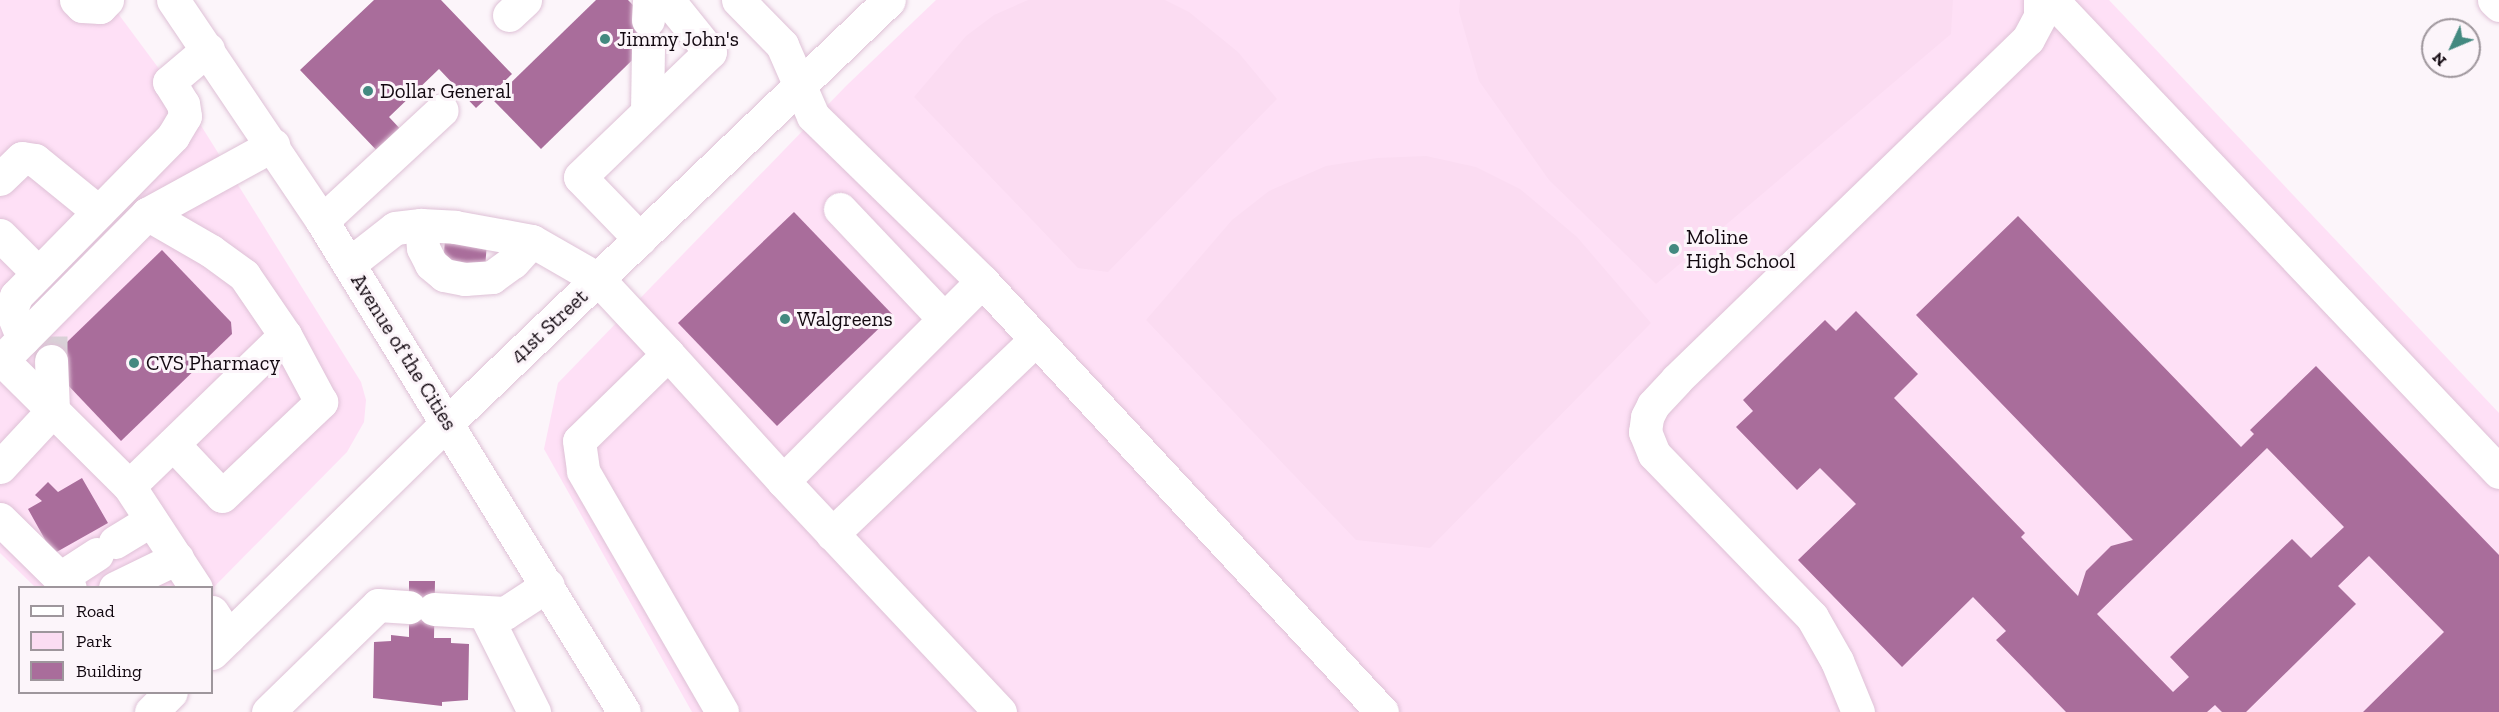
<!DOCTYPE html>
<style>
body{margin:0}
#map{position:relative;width:2499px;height:712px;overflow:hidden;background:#fcf5fa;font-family:"Zilla Slab",serif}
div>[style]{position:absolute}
.built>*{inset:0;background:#fee0f6}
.green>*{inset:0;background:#fbdcf2}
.building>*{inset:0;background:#a96d9b}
.minor-tunnel>*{height:33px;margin-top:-16.5px;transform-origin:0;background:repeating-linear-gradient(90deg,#d9d1d7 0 33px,transparent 0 49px)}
.roads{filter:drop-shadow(0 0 2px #dec1d6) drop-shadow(0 0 2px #dec1d6)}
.minor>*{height:33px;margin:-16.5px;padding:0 16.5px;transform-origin:16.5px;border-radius:16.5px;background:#fff}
.major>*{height:33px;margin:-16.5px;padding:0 16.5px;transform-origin:16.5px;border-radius:16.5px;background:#fff}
.dots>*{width:16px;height:16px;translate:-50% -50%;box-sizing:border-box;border:3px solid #fcf5fa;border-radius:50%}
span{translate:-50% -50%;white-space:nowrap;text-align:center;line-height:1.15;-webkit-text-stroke:6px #fcf5fa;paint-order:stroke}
.poi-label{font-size:21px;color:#120810}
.left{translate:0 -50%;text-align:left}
.street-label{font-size:21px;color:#120810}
.legend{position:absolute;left:18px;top:586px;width:195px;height:108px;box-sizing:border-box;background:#fcf5fa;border:2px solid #9e969c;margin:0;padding:8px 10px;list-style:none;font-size:18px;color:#120810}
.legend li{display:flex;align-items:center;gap:12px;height:30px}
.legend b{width:30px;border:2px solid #9e969c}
.north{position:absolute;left:2421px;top:18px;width:60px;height:60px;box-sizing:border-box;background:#fcf5fa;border:2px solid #9e969c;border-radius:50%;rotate:226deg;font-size:16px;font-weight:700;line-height:24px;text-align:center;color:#120810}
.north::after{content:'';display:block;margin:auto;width:21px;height:27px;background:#438980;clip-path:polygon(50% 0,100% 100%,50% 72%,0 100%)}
</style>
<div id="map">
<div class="built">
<div style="clip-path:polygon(0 0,108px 0,200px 124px,361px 382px,366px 400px,364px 422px,347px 452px,212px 589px,35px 587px,0 553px)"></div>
<div style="clip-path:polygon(936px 0,2109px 0,2499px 413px,2499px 712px,692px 712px,544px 449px,558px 383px,846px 86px)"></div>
</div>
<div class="green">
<div style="clip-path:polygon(1028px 0,1165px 0,1189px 12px,1238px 52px,1277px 99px,1108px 272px,1078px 268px,914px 97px,966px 36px,994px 15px)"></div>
<div style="clip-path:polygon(1460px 0,1953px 0,1951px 34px,1656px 284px,1549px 180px,1479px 81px,1459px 12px)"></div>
<div style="clip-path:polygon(1426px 156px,1476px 167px,1520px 189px,1577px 237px,1651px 323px,1430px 548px,1356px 540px,1146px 320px,1232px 220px,1269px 191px,1326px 166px,1377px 158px)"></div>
</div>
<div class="building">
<div style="clip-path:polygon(374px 0,441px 0,512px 74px,476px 108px,439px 69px,389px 117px,404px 133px,381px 155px,300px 70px)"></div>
<div style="clip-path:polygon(596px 0,628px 0,660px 33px,541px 149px,493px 100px)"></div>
<div style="clip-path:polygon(794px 212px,893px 315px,777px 426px,678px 323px)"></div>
<div style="clip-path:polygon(evenodd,2018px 216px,2241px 447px,2254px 434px,2250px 430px,2316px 366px,2499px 555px,2499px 712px,2363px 712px,2444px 632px,2369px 556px,2338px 586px,2356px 604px,2246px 712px,2222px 712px,2215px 705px,2207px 712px,2066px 712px,1996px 640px,2006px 631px,1973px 597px,1902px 667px,1798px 560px,1856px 504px,1820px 468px,1797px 490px,1736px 427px,1753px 411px,1743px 400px,1825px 320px,1836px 331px,1856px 311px,1918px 374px,1894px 398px,2025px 533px,2021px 537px,2078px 596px,2086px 571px,2111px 546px,2133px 540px,1916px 315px,2018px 216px,2267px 448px,2344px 527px,2311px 558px,2292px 539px,2170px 657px,2189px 677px,2173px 692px,2097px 614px,2267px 448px)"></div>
<div style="clip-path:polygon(445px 239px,487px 242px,485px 269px,443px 266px)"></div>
<div style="clip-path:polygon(162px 250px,231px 322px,232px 334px,121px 441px,65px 382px,65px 344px)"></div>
<div style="clip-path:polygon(82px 478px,108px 523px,53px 554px,28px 509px,42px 501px,35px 495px,48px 482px,58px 492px)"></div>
<div style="clip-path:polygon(409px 581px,435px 581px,434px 638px,451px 638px,451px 643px,469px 644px,468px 700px,442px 702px,442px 706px,373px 698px,374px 642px,391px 641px,391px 635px,409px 637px)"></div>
</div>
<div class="minor-tunnel">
<div style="left:51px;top:336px;width:25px;rotate:90deg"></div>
</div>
<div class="roads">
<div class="minor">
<div style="left:76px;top:0;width:8px;rotate:45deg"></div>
<div style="left:82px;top:6px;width:18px;rotate:3deg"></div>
<div style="left:100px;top:7px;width:10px;rotate:-45deg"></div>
<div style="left:738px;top:0;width:63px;rotate:45.6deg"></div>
<div style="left:782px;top:45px;width:77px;rotate:66.4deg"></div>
<div style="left:813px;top:116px;width:236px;rotate:44.3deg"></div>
<div style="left:982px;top:281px;width:588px;rotate:47.14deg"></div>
<div style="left:2052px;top:0;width:650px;rotate:46.56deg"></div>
<div style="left:2494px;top:0;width:7px;rotate:45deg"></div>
<div style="left:509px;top:15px;width:22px;rotate:-43deg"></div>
<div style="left:648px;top:20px;width:20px;rotate:-87deg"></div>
<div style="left:647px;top:112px;width:67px;rotate:-89.1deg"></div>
<div style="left:0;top:179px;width:30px;rotate:-44deg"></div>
<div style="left:22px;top:158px;width:13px;rotate:9deg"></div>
<div style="left:35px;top:160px;width:82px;rotate:39.1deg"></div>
<div style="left:840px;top:209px;width:151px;rotate:46.6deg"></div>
<div style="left:147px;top:214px;width:74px;rotate:30deg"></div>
<div style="left:211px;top:251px;width:41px;rotate:36deg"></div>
<div style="left:244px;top:275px;width:73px;rotate:55.7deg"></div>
<div style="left:285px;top:335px;width:217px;rotate:135.9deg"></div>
<div style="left:129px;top:486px;width:179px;rotate:-135.2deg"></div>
<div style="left:2px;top:360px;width:206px;rotate:-45.2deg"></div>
<div style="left:147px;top:214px;width:144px;rotate:-28.7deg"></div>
<div style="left:322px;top:221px;width:163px;rotate:-42.8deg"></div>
<div style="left:421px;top:225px;width:23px;rotate:85deg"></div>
<div style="left:423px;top:248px;width:18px;rotate:63deg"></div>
<div style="left:431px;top:264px;width:17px;rotate:40deg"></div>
<div style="left:444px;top:275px;width:21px;rotate:11deg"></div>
<div style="left:465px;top:279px;width:27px;rotate:-4deg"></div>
<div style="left:492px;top:277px;width:26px;rotate:-36deg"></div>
<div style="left:513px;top:262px;width:28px;rotate:-48deg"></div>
<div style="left:0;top:235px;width:54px;rotate:45deg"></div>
<div style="left:640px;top:239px;width:86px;rotate:-134.1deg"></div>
<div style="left:580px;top:177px;width:180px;rotate:-43.9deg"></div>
<div style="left:710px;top:52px;width:67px;rotate:-128.9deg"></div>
<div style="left:349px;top:264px;width:58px;rotate:-38deg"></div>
<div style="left:395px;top:228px;width:26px;rotate:-7deg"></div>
<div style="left:421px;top:225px;width:34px;rotate:3deg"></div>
<div style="left:455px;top:227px;width:78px;rotate:10.3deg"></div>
<div style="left:532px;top:241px;width:76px;rotate:29.9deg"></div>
<div style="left:598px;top:279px;width:103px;rotate:47deg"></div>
<div style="left:668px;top:354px;width:124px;rotate:135.7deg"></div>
<div style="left:579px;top:441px;width:30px;rotate:82deg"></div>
<div style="left:583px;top:471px;width:278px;rotate:60deg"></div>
<div style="left:23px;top:339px;width:31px;rotate:-112deg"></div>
<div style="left:11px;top:310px;width:15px;rotate:-70deg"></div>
<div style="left:16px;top:296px;width:224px;rotate:-45.5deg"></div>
<div style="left:173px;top:136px;width:23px;rotate:-59deg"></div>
<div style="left:185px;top:116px;width:12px;rotate:-99deg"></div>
<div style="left:183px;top:104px;width:26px;rotate:-122deg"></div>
<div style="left:169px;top:82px;width:51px;rotate:-40.2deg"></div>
<div style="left:668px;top:354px;width:171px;rotate:47.8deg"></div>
<div style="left:783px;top:481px;width:282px;rotate:-45.1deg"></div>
<div style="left:173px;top:444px;width:71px;rotate:46.7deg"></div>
<div style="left:222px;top:496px;width:137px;rotate:-43.5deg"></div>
<div style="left:321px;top:402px;width:76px;rotate:-118.2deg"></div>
<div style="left:0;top:467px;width:78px;rotate:-47.1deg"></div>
<div style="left:53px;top:410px;width:49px;rotate:-92.3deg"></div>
<div style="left:783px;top:481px;width:317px;rotate:46.8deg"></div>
<div style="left:129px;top:486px;width:122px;rotate:56.7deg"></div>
<div style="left:0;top:519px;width:98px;rotate:44.6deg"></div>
<div style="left:832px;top:534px;width:282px;rotate:-43.7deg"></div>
<div style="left:115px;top:542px;width:42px;rotate:-31.4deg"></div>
<div style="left:60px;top:578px;width:44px;rotate:-33deg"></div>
<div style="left:115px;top:588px;width:69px;rotate:-25.8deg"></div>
<div style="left:434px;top:609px;width:71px;rotate:3.2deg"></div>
<div style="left:505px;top:613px;width:51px;rotate:-33.1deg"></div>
<div style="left:212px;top:612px;width:30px;rotate:57deg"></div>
<div style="left:484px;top:612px;width:112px;rotate:63.4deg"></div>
<div style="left:212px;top:653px;width:330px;rotate:-44.4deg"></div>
<div style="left:448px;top:422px;width:610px;rotate:-43.74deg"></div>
<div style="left:151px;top:712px;width:28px;rotate:-45deg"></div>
<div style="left:268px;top:712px;width:153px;rotate:-44.2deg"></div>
<div style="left:378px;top:605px;width:31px;rotate:4deg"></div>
<div style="left:1858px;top:712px;width:55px;rotate:-112.4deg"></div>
<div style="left:1837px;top:661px;width:51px;rotate:-119.6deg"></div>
<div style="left:1812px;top:617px;width:227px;rotate:-134.1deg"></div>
<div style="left:1654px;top:454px;width:24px;rotate:-112deg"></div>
<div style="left:1645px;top:432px;width:15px;rotate:-82deg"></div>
<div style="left:1647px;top:417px;width:13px;rotate:-63deg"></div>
<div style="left:1653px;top:405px;width:34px;rotate:-47deg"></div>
<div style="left:1676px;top:380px;width:490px;rotate:-44.1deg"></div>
<div style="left:2028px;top:39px;width:26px;rotate:-62deg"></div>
<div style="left:2040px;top:16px;width:16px;rotate:-90deg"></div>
</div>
<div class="major">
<div style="left:173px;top:0;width:267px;rotate:56deg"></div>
<div style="left:322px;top:221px;width:576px;rotate:58.41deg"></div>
</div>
</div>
<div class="dots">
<div style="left:605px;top:39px;background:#438980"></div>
<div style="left:368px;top:91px;background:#438980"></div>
<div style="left:1674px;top:249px;background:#438980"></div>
<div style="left:785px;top:319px;background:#438980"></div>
<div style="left:134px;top:363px;background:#438980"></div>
</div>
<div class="poi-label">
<span class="left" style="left:617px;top:39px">Jimmy John's</span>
<span class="left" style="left:380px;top:91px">Dollar General</span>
<span class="left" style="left:1686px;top:249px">Moline<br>High School</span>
<span class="left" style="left:797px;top:319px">Walgreens</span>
<span class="left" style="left:146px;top:363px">CVS Pharmacy</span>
</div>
<div class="street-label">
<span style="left:549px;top:326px;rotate:-43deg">41st Street</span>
<span style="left:404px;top:352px;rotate:58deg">Avenue of the Cities</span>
</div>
<ul class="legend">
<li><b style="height:8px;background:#fff"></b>Road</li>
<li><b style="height:16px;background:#fbdcf2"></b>Park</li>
<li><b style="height:16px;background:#a96d9b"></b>Building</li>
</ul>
<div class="north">N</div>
</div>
